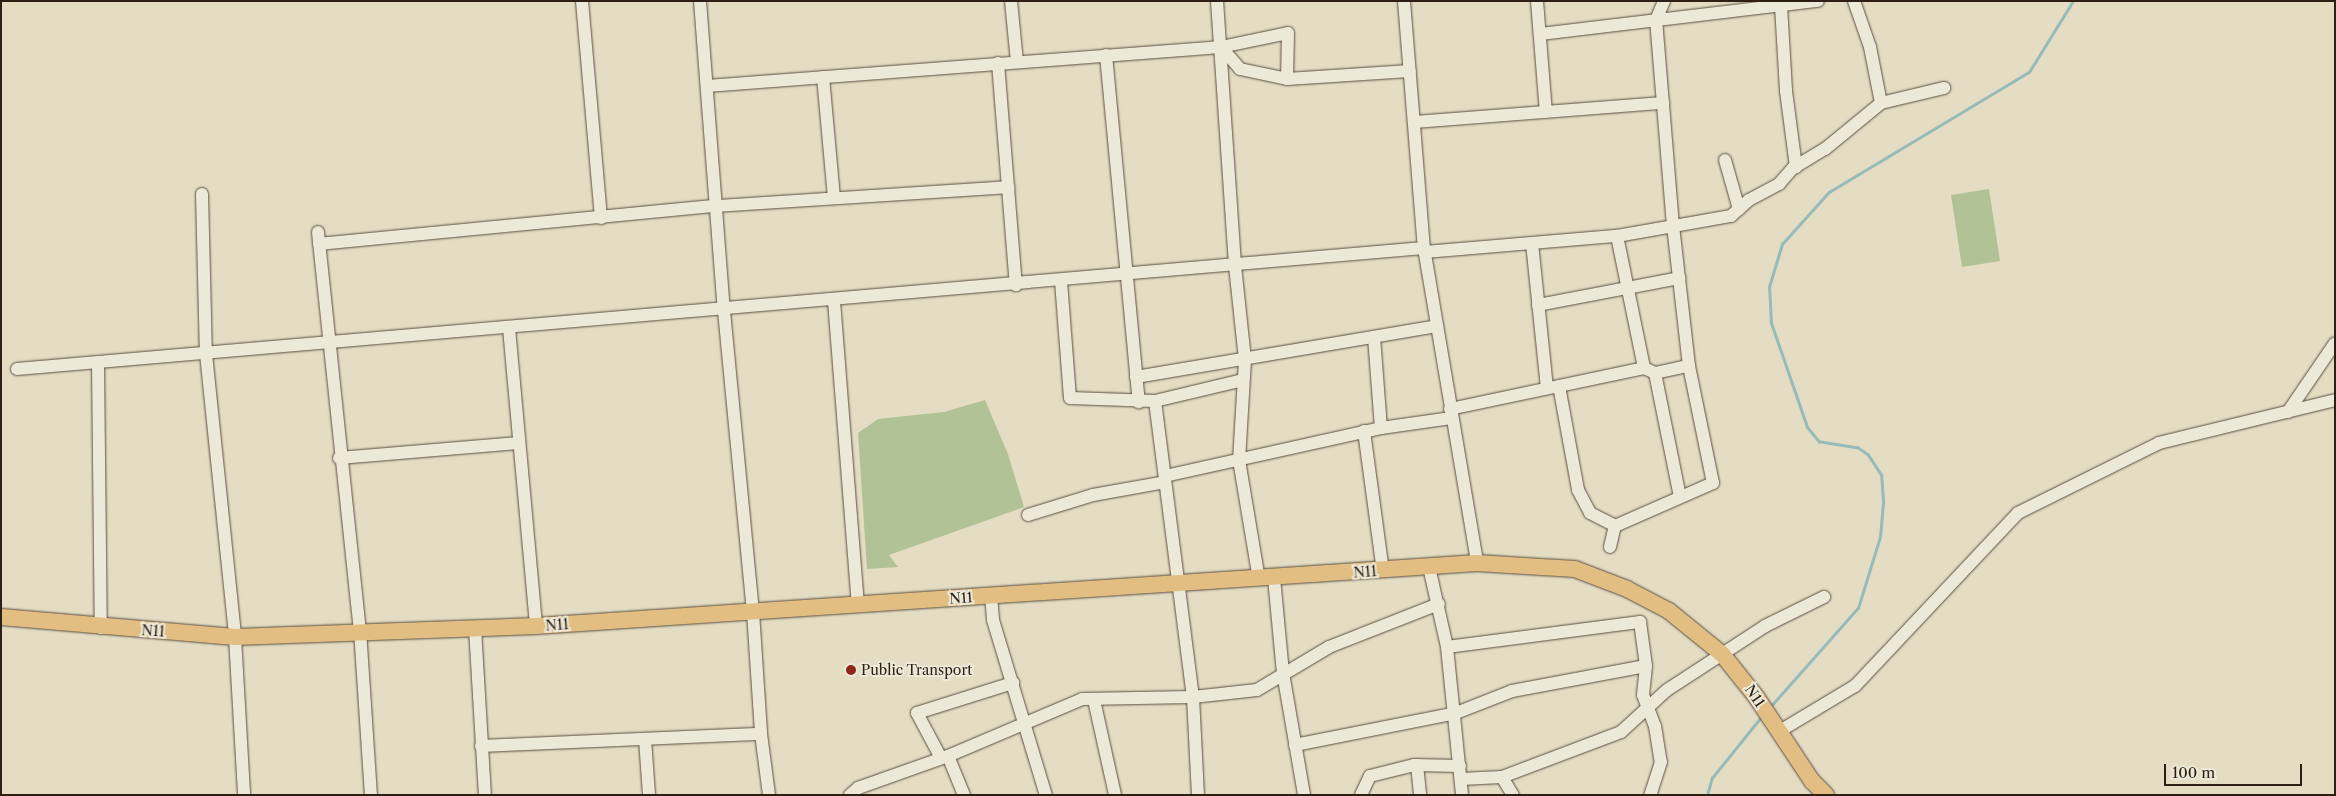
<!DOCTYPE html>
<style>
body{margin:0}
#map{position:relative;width:2336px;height:796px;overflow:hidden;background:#e4ddc4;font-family:"Libre Caslon Text",serif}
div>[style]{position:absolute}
.green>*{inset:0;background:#b1c296}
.stream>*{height:2.5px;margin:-1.25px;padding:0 1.25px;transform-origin:1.25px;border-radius:1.25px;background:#96bbb8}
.roads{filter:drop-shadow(0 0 1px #5b4e40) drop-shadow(0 0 1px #5b4e40)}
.minor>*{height:12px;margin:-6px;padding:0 6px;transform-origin:6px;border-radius:6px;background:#ede9d9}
.major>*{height:16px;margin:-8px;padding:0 8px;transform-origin:8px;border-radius:8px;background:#e2be82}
.dots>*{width:14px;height:14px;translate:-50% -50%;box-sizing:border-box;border:2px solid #ede9d9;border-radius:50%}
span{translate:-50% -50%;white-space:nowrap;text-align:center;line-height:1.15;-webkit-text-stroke:4px #ede9d9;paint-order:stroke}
.street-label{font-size:14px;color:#2d1f14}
.poi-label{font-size:14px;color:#2d1f14}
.left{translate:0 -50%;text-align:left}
.frame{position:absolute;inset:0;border:2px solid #2d1f14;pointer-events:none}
.scale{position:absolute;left:2164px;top:764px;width:138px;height:22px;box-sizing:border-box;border:2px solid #2d1f14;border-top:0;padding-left:6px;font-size:15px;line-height:18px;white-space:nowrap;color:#2d1f14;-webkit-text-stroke:4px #ede9d9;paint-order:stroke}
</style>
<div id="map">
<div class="green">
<div style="clip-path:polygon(1989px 189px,2000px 261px,1962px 267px,1951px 195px)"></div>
<div style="clip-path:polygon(985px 400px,1008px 454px,1024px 507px,889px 555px,898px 567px,867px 569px,858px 433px,878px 419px,944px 412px)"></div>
</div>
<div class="stream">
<div style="left:1770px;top:707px;width:132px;rotate:-48.4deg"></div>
<div style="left:1858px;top:608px;width:74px;rotate:-72.8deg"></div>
<div style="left:1880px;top:537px;width:36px;rotate:-85deg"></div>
<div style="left:1883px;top:501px;width:26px;rotate:-94deg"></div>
<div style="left:1881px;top:475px;width:24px;rotate:-123deg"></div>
<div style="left:1868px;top:455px;width:12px;rotate:-145deg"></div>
<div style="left:1858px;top:448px;width:39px;rotate:-171deg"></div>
<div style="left:1819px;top:442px;width:19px;rotate:-129deg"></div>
<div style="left:1807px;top:427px;width:110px;rotate:-109.1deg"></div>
<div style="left:1771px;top:323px;width:36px;rotate:-93deg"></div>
<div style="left:1769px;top:287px;width:45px;rotate:-73.2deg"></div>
<div style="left:1782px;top:244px;width:70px;rotate:-47.9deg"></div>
<div style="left:1829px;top:192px;width:233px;rotate:-31deg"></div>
<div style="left:2029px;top:72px;width:84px;rotate:-58.2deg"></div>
<div style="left:1707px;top:795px;width:18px;rotate:-74deg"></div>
<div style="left:1712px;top:778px;width:78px;rotate:-51.2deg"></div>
</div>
<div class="roads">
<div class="minor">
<div style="left:582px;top:1px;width:218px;rotate:85deg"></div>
<div style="left:700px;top:1px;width:311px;rotate:85.6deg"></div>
<div style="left:724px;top:311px;width:302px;rotate:84.5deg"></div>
<div style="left:753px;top:612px;width:122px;rotate:86.2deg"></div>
<div style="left:761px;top:734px;width:62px;rotate:82.5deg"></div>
<div style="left:1011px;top:1px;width:61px;rotate:84.4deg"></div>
<div style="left:1217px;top:1px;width:266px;rotate:86.1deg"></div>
<div style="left:1235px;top:266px;width:95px;rotate:83.9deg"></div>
<div style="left:1245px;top:360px;width:100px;rotate:93.4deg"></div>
<div style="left:1239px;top:460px;width:121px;rotate:80.5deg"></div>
<div style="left:1404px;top:1px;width:248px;rotate:85.4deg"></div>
<div style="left:1424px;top:248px;width:319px;rotate:80.4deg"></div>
<div style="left:1537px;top:1px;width:111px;rotate:85.4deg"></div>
<div style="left:1854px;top:1px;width:49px;rotate:70.8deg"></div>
<div style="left:1870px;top:47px;width:57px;rotate:78.9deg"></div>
<div style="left:1781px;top:6px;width:85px;rotate:86.6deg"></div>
<div style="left:1786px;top:91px;width:77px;rotate:82.5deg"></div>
<div style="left:1540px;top:34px;width:280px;rotate:-6.8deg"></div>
<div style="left:1221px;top:47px;width:68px;rotate:-11.8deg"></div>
<div style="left:1288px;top:33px;width:46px;rotate:91.2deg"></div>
<div style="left:1106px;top:55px;width:349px;rotate:84.6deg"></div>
<div style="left:998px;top:63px;width:223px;rotate:85.4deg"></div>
<div style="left:823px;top:77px;width:121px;rotate:84.8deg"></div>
<div style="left:707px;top:86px;width:515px;rotate:-4.34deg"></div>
<div style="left:1221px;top:47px;width:29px;rotate:49deg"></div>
<div style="left:1240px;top:69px;width:48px;rotate:12deg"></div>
<div style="left:1287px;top:79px;width:123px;rotate:-3.7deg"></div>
<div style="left:1414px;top:122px;width:250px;rotate:-4.4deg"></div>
<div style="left:1725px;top:160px;width:51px;rotate:74.1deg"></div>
<div style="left:202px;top:194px;width:160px;rotate:88.6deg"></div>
<div style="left:206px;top:354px;width:284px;rotate:84.1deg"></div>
<div style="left:235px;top:637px;width:158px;rotate:86.7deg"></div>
<div style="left:318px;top:232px;width:400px;rotate:84deg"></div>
<div style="left:360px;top:630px;width:165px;rotate:86.2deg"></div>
<div style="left:1617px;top:236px;width:135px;rotate:78.4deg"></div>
<div style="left:1532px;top:243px;width:146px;rotate:84.1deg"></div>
<div style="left:319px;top:244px;width:400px;rotate:-5.5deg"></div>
<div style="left:717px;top:206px;width:292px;rotate:-3.7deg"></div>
<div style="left:1425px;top:252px;width:193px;rotate:-4.8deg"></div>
<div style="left:1617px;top:236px;width:116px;rotate:-10deg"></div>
<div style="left:1731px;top:216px;width:24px;rotate:-42deg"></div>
<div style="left:1749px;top:200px;width:34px;rotate:-28deg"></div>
<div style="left:1779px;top:184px;width:21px;rotate:-49deg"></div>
<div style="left:1793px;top:168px;width:37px;rotate:-31deg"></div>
<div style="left:1825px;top:149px;width:72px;rotate:-39.4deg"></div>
<div style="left:1881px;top:103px;width:65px;rotate:-13.4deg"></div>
<div style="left:1061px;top:281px;width:117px;rotate:85.6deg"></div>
<div style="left:1070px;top:398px;width:85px;rotate:2deg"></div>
<div style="left:1155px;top:401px;width:90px;rotate:-13.4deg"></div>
<div style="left:834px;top:301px;width:305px;rotate:85.5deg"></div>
<div style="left:1538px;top:305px;width:144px;rotate:-10.8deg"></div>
<div style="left:509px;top:328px;width:299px;rotate:84.8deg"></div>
<div style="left:1374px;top:337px;width:91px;rotate:85.6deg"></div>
<div style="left:98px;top:362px;width:266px;rotate:89.4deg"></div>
<div style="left:17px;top:369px;width:1412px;rotate:-4.92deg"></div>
<div style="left:1655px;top:373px;width:126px;rotate:78.6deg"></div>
<div style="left:1136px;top:377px;width:305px;rotate:-9.6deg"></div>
<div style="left:1559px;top:386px;width:106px;rotate:79.6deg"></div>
<div style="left:1578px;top:490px;width:26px;rotate:62deg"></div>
<div style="left:1590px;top:513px;width:28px;rotate:27deg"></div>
<div style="left:1155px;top:401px;width:298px;rotate:82.7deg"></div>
<div style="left:1193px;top:697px;width:98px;rotate:87.1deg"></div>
<div style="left:1450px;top:409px;width:198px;rotate:-11.9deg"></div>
<div style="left:1644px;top:368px;width:12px;rotate:24deg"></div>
<div style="left:1655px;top:373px;width:35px;rotate:-12deg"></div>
<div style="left:2288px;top:412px;width:83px;rotate:-55.7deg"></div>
<div style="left:1364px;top:431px;width:141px;rotate:82.3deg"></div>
<div style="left:339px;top:458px;width:180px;rotate:-4.8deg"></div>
<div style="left:1165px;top:476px;width:221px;rotate:-12.5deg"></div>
<div style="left:1381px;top:428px;width:71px;rotate:-8.1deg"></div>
<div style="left:1028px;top:515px;width:68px;rotate:-17.1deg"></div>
<div style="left:1093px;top:495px;width:73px;rotate:-10.2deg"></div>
<div style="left:1610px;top:547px;width:22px;rotate:-77deg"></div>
<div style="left:1615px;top:526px;width:107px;rotate:-23.7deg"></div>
<div style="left:1713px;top:483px;width:119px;rotate:-101.6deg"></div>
<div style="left:1689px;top:366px;width:141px;rotate:-96.5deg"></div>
<div style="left:1673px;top:226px;width:207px;rotate:-94.7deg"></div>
<div style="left:1656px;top:20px;width:21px;rotate:-67deg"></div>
<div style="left:1429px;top:567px;width:82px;rotate:77.3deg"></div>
<div style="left:1447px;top:647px;width:149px;rotate:84.2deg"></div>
<div style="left:1274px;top:578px;width:95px;rotate:84.6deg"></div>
<div style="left:1283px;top:673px;width:124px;rotate:80.2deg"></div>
<div style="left:991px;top:596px;width:24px;rotate:85deg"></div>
<div style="left:993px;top:620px;width:183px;rotate:73.2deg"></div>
<div style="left:475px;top:628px;width:167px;rotate:86.6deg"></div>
<div style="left:1447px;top:647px;width:195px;rotate:-7.4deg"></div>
<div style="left:1640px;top:622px;width:44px;rotate:82.2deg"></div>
<div style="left:1646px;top:666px;width:29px;rotate:96deg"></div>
<div style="left:1643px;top:695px;width:33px;rotate:69deg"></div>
<div style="left:1655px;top:726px;width:36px;rotate:81deg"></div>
<div style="left:1661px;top:762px;width:35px;rotate:108deg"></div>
<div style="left:1094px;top:700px;width:97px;rotate:77.5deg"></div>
<div style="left:1778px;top:732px;width:90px;rotate:-30.9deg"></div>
<div style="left:1855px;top:686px;width:238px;rotate:-46.7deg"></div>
<div style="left:2018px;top:513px;width:157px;rotate:-26.4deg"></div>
<div style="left:2159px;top:443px;width:181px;rotate:-13.7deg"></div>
<div style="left:645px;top:739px;width:56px;rotate:85.9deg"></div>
<div style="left:1295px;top:745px;width:164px;rotate:-11.2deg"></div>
<div style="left:1456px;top:713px;width:60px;rotate:-21.4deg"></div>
<div style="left:1512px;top:691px;width:136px;rotate:-10.6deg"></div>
<div style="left:481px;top:746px;width:280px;rotate:-2.5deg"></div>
<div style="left:948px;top:756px;width:42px;rotate:67.7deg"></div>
<div style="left:941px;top:758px;width:51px;rotate:-118.1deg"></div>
<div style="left:917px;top:713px;width:101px;rotate:-17.4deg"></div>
<div style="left:1417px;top:765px;width:30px;rotate:84deg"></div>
<div style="left:1502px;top:777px;width:21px;rotate:59deg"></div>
<div style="left:1461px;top:779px;width:41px;rotate:-2.8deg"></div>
<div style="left:1502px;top:777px;width:127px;rotate:-20.7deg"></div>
<div style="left:1621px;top:732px;width:62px;rotate:-42.4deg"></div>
<div style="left:1667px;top:690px;width:117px;rotate:-33.1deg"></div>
<div style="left:1765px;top:626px;width:66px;rotate:-26.2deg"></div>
<div style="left:850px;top:795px;width:11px;rotate:-41deg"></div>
<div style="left:858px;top:788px;width:96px;rotate:-19.6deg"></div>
<div style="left:948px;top:756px;width:146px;rotate:-23deg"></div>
<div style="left:1082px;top:699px;width:111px;rotate:-1deg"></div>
<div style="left:1193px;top:697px;width:64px;rotate:-6.2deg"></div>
<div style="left:1257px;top:690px;width:84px;rotate:-30.8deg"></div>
<div style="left:1329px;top:647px;width:118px;rotate:-21.4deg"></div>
<div style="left:1361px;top:795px;width:21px;rotate:-65deg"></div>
<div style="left:1370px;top:776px;width:45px;rotate:-14deg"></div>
<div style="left:1414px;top:765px;width:46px;rotate:1.2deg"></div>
</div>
<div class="major">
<div style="left:1px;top:617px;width:235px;rotate:4.9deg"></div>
<div style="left:235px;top:637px;width:301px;rotate:-2.1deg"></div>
<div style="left:536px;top:626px;width:943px;rotate:-3.83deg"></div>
<div style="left:1477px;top:563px;width:98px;rotate:3.5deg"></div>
<div style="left:1575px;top:569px;width:56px;rotate:21deg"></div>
<div style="left:1627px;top:589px;width:47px;rotate:27.6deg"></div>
<div style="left:1669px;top:611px;width:68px;rotate:39.1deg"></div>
<div style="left:1722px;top:654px;width:56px;rotate:51.5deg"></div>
<div style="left:1757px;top:698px;width:100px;rotate:56.5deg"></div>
<div style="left:1812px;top:781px;width:20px;rotate:45deg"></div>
</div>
</div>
<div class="dots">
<div style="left:851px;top:670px;background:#8f2418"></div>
</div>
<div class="street-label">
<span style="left:1365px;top:572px;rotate:-4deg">N11</span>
<span style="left:961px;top:598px;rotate:-4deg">N11</span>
<span style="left:557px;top:625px;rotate:-4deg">N11</span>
<span style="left:153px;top:631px;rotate:4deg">N11</span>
<span style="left:1755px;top:696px;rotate:56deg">N11</span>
</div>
<div class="poi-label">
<span class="left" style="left:861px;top:670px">Public Transport</span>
</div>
<div class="frame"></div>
<div class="scale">100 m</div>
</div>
